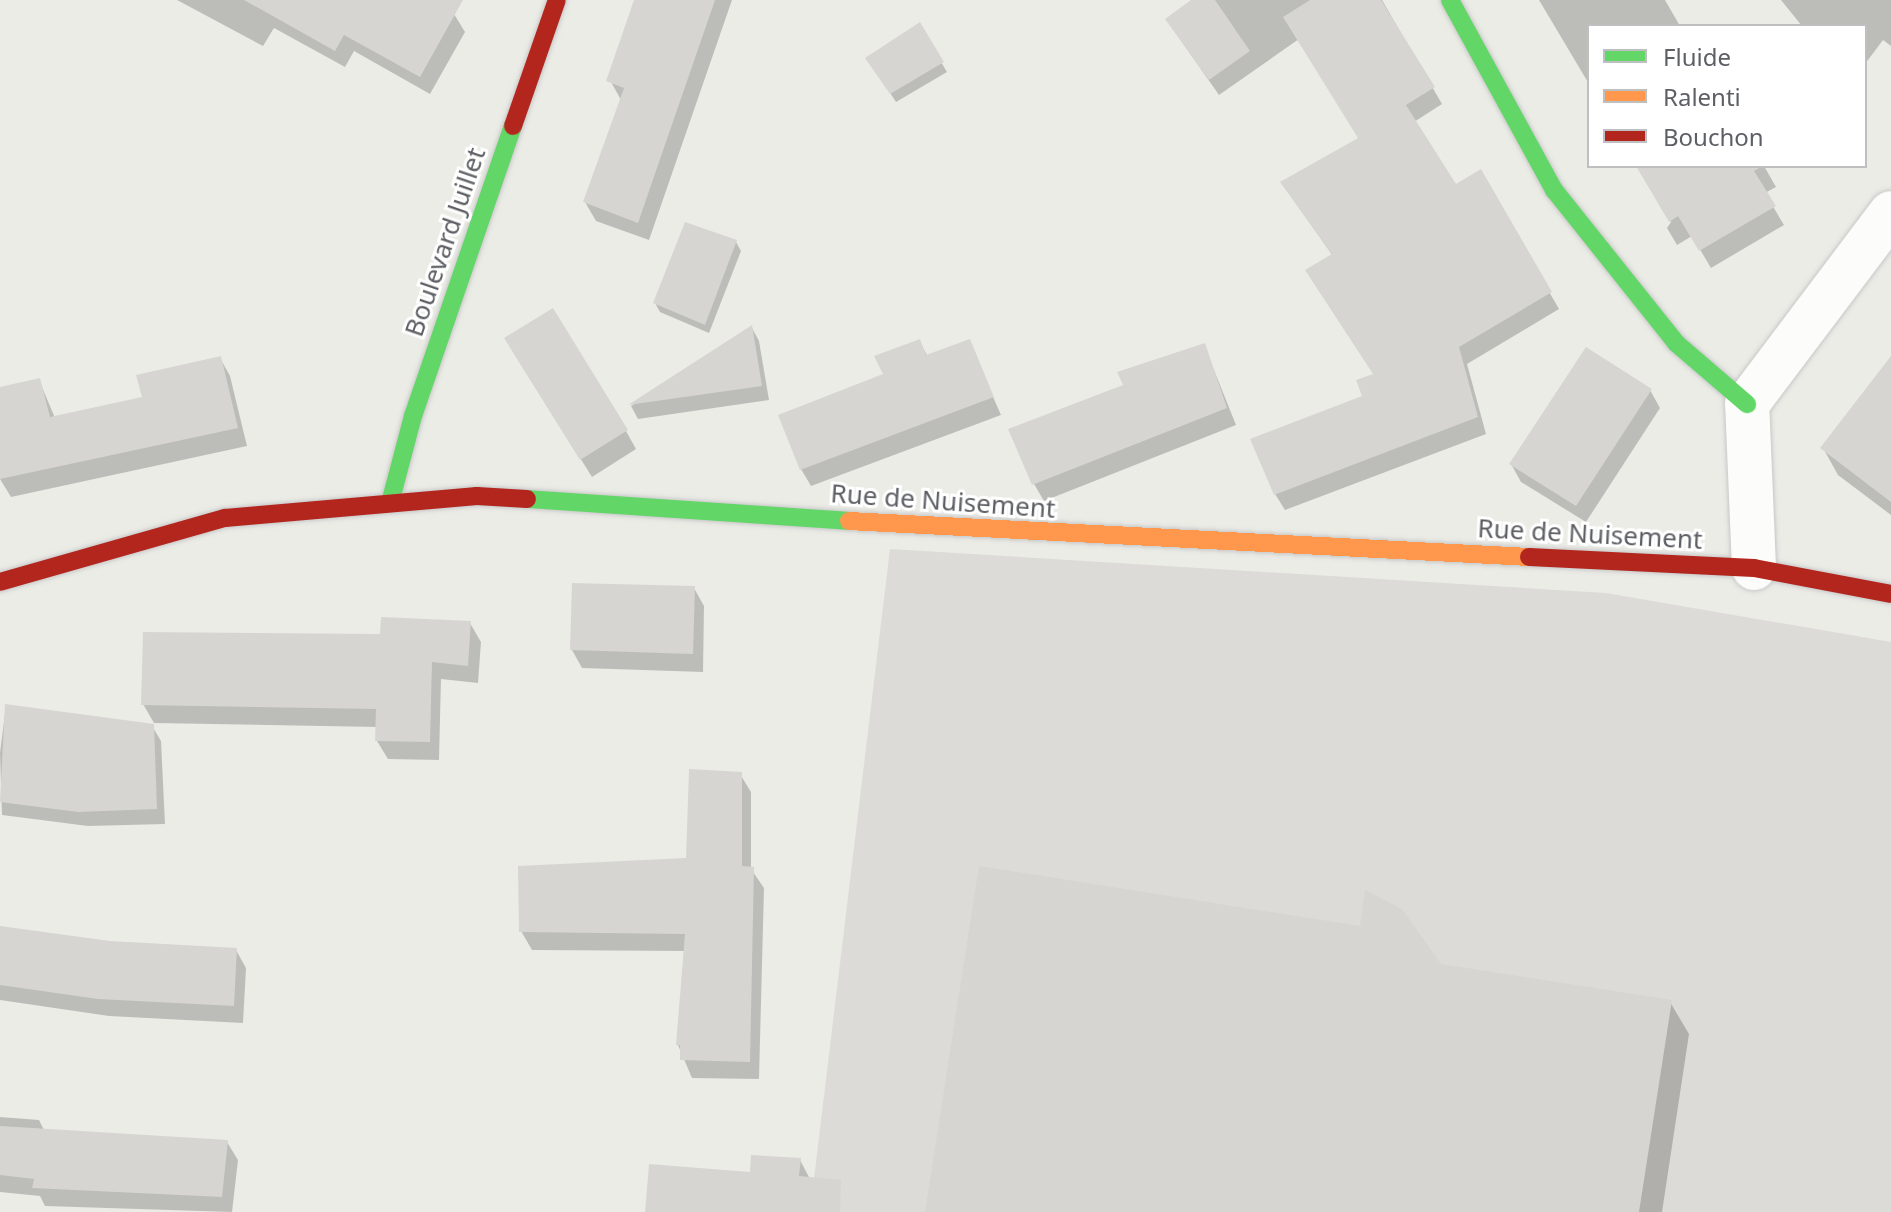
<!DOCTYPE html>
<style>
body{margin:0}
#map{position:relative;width:1891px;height:1212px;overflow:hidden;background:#ecece7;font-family:"Noto Sans",sans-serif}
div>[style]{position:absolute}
.industrial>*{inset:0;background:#dcdbd7}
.shadow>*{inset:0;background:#0003}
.building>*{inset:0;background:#d6d5d2}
.roads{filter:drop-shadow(0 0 2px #c8c8c8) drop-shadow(0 0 2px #c8c8c8)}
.street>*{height:44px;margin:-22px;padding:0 22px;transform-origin:22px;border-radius:22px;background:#fcfcfb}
.fast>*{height:18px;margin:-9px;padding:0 9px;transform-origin:9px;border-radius:9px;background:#63d668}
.slow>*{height:18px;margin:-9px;padding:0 9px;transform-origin:9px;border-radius:9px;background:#ff974d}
.jam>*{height:18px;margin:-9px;padding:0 9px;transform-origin:9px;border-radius:9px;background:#b3261e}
span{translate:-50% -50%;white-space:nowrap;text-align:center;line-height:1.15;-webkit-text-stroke:6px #fff;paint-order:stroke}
.street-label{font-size:26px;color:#5d5f64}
.legend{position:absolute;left:1587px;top:24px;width:280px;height:144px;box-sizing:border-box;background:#fff;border:2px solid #bebfc1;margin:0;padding:10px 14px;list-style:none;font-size:24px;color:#5d5f64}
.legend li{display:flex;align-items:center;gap:16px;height:40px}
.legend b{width:40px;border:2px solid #bebfc1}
</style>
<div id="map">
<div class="industrial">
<div style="clip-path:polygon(890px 549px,1606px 593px,1891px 642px,1891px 1212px,810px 1212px)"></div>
</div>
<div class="shadow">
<div style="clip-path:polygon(177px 0,428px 0,454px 14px,465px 32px,430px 94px,354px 51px,345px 67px,274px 28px,263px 46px)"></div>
<div style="clip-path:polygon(638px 0,732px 0,649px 240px,596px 221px,585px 202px,621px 100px,611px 82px)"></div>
<div style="clip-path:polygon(1195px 0,1382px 0,1442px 104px,1414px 122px,1455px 187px,1480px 172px,1559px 309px,1467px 364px,1486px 434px,1285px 510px,1275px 494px,1365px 397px,1375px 375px,1333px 256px,1292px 198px,1360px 140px,1299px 39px,1219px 95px,1177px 35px)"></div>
<div style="clip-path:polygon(1539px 0,1665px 0,1680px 26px,1589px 26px,1589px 84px)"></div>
<div style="clip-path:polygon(1781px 0,1891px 0,1891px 46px,1883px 40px,1865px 64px,1865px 26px,1802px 26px)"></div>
<div style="clip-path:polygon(919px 25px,947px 72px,896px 102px,873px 67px)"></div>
<div style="clip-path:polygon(1638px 166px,1764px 166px,1776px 187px,1765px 193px,1784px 225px,1711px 268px,1692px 236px,1677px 245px,1667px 228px,1671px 222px)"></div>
<div style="clip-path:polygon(736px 242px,741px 251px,709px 333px,660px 312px,655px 303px)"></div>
<div style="clip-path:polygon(752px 328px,759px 341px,769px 400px,638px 419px,631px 406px)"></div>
<div style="clip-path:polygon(919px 341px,928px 357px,969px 342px,1001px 415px,811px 486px,801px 469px)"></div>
<div style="clip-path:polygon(1204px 345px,1236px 425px,1044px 501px,1034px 484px)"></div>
<div style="clip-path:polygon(517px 357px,626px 431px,636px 449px,592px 477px)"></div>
<div style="clip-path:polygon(220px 358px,230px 376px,247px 446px,11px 497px,0 479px,0 389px,39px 380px,55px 418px,144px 399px)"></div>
<div style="clip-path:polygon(1891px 378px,1891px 515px,1838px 475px,1823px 448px)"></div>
<div style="clip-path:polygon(1650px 390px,1660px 408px,1586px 522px,1521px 482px,1511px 464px)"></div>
<div style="clip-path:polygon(694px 588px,704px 606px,703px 672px,582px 668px,572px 650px)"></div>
<div style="clip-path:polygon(470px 623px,481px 642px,478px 683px,441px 679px,439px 760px,388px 759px,377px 741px,378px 727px,154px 723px,143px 704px,382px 636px)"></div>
<div style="clip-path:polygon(6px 706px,152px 726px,161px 741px,165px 824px,88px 826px,2px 815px,0 753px)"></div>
<div style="clip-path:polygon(740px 774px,751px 792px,751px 869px,764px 888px,759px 1079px,692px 1078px,678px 1045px,686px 951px,532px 950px,521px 931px,688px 860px)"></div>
<div style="clip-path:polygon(0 928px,110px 943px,236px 950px,246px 968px,243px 1023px,109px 1016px,0 1000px)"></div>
<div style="clip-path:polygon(1362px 928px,1439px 966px,1670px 1002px,1689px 1034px,1662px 1212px,927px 1212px)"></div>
<div style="clip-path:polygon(0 1117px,39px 1120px,45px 1132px,227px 1142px,238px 1160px,232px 1212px,45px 1206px,40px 1196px,0 1192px)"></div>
<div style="clip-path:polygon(800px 1160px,810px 1179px,807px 1212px,647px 1212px)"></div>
</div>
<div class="building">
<div style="clip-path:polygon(244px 0,463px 0,420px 77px,344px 35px,335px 51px)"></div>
<div style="clip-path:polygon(634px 0,715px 0,638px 223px,583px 202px,624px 88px,606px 81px)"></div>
<div style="clip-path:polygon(1191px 0,1215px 0,1250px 51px,1209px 80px,1165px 19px)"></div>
<div style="clip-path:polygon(1310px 0,1381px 0,1435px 87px,1406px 105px,1456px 184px,1481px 169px,1552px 292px,1459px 347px,1478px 417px,1274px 495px,1250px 439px,1362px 396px,1356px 380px,1373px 374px,1305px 270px,1332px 254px,1280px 182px,1358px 138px,1283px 17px)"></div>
<div style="clip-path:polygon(920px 22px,944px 62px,890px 94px,865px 58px)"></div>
<div style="clip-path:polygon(1636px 166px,1763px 166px,1754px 171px,1776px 206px,1699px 251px,1678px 216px,1669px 222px)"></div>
<div style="clip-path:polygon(685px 222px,737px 240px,705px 325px,653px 303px)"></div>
<div style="clip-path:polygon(553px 308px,628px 430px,580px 460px,504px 338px)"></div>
<div style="clip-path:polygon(752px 325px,762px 386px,628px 405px)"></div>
<div style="clip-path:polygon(920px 339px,926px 355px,970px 339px,994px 397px,800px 470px,778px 415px,883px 374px,874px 356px)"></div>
<div style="clip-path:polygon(1205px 343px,1227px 408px,1032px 485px,1008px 429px,1123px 385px,1117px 372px)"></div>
<div style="clip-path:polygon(1586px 347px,1652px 389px,1576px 506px,1509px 464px)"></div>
<div style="clip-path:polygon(221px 356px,238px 428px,0 479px,0 387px,40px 378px,50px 417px,142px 397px,136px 375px)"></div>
<div style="clip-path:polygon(1891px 356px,1891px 502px,1820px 448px)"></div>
<div style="clip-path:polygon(572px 583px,695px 586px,693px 654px,570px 650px)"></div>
<div style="clip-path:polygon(381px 617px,471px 621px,468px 666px,432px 662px,430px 742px,375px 741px,376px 709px,141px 705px,143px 632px,380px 634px)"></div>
<div style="clip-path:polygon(5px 704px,154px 724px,157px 809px,78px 812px,0 802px)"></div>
<div style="clip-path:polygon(689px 769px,742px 772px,742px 866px,754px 867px,750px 1062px,680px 1060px,680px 1045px,676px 1045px,685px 934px,519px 932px,518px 866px,686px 858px)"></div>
<div style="clip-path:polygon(979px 866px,1360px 926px,1365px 890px,1402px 909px,1441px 964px,1672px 1000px,1639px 1212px,925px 1212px)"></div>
<div style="clip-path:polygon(0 926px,110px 941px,237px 948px,234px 1006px,98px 999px,0 985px)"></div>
<div style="clip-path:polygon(0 1126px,228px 1140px,222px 1197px,32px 1188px,34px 1179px,0 1175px)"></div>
<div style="clip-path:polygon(751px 1155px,801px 1158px,799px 1176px,841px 1180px,840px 1212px,645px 1212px,649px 1164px,750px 1172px)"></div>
</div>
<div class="roads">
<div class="street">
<div style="left:1754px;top:568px;width:164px;rotate:-92.4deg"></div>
<div style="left:1747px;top:404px;width:239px;rotate:-53deg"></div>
</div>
<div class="fast">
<div style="left:1450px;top:0;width:217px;rotate:61.3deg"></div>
<div style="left:1554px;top:190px;width:196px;rotate:51.4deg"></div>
<div style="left:1676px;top:343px;width:94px;rotate:40.7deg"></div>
<div style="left:527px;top:499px;width:323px;rotate:3.9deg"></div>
<div style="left:390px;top:503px;width:90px;rotate:-75.2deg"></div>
<div style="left:413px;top:416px;width:307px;rotate:-71deg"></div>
</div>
<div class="slow">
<div style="left:849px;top:521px;width:681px;rotate:3.03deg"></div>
</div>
<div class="jam">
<div style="left:513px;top:126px;width:133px;rotate:-70.8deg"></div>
<div style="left:1529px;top:557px;width:225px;rotate:2.8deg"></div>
<div style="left:1754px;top:568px;width:139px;rotate:10.7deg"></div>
<div style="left:0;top:582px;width:234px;rotate:-15.9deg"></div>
<div style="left:225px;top:518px;width:253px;rotate:-5deg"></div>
<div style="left:477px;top:496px;width:50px;rotate:3.4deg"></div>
</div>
</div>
<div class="street-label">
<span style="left:445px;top:242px;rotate:-71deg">Boulevard Juillet</span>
<span style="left:943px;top:501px;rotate:4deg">Rue de Nuisement</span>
<span style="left:1590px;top:534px;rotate:3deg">Rue de Nuisement</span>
</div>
<ul class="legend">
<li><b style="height:10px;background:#63d668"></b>Fluide</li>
<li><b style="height:10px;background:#ff974d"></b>Ralenti</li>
<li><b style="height:10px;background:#b3261e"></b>Bouchon</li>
</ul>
</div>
